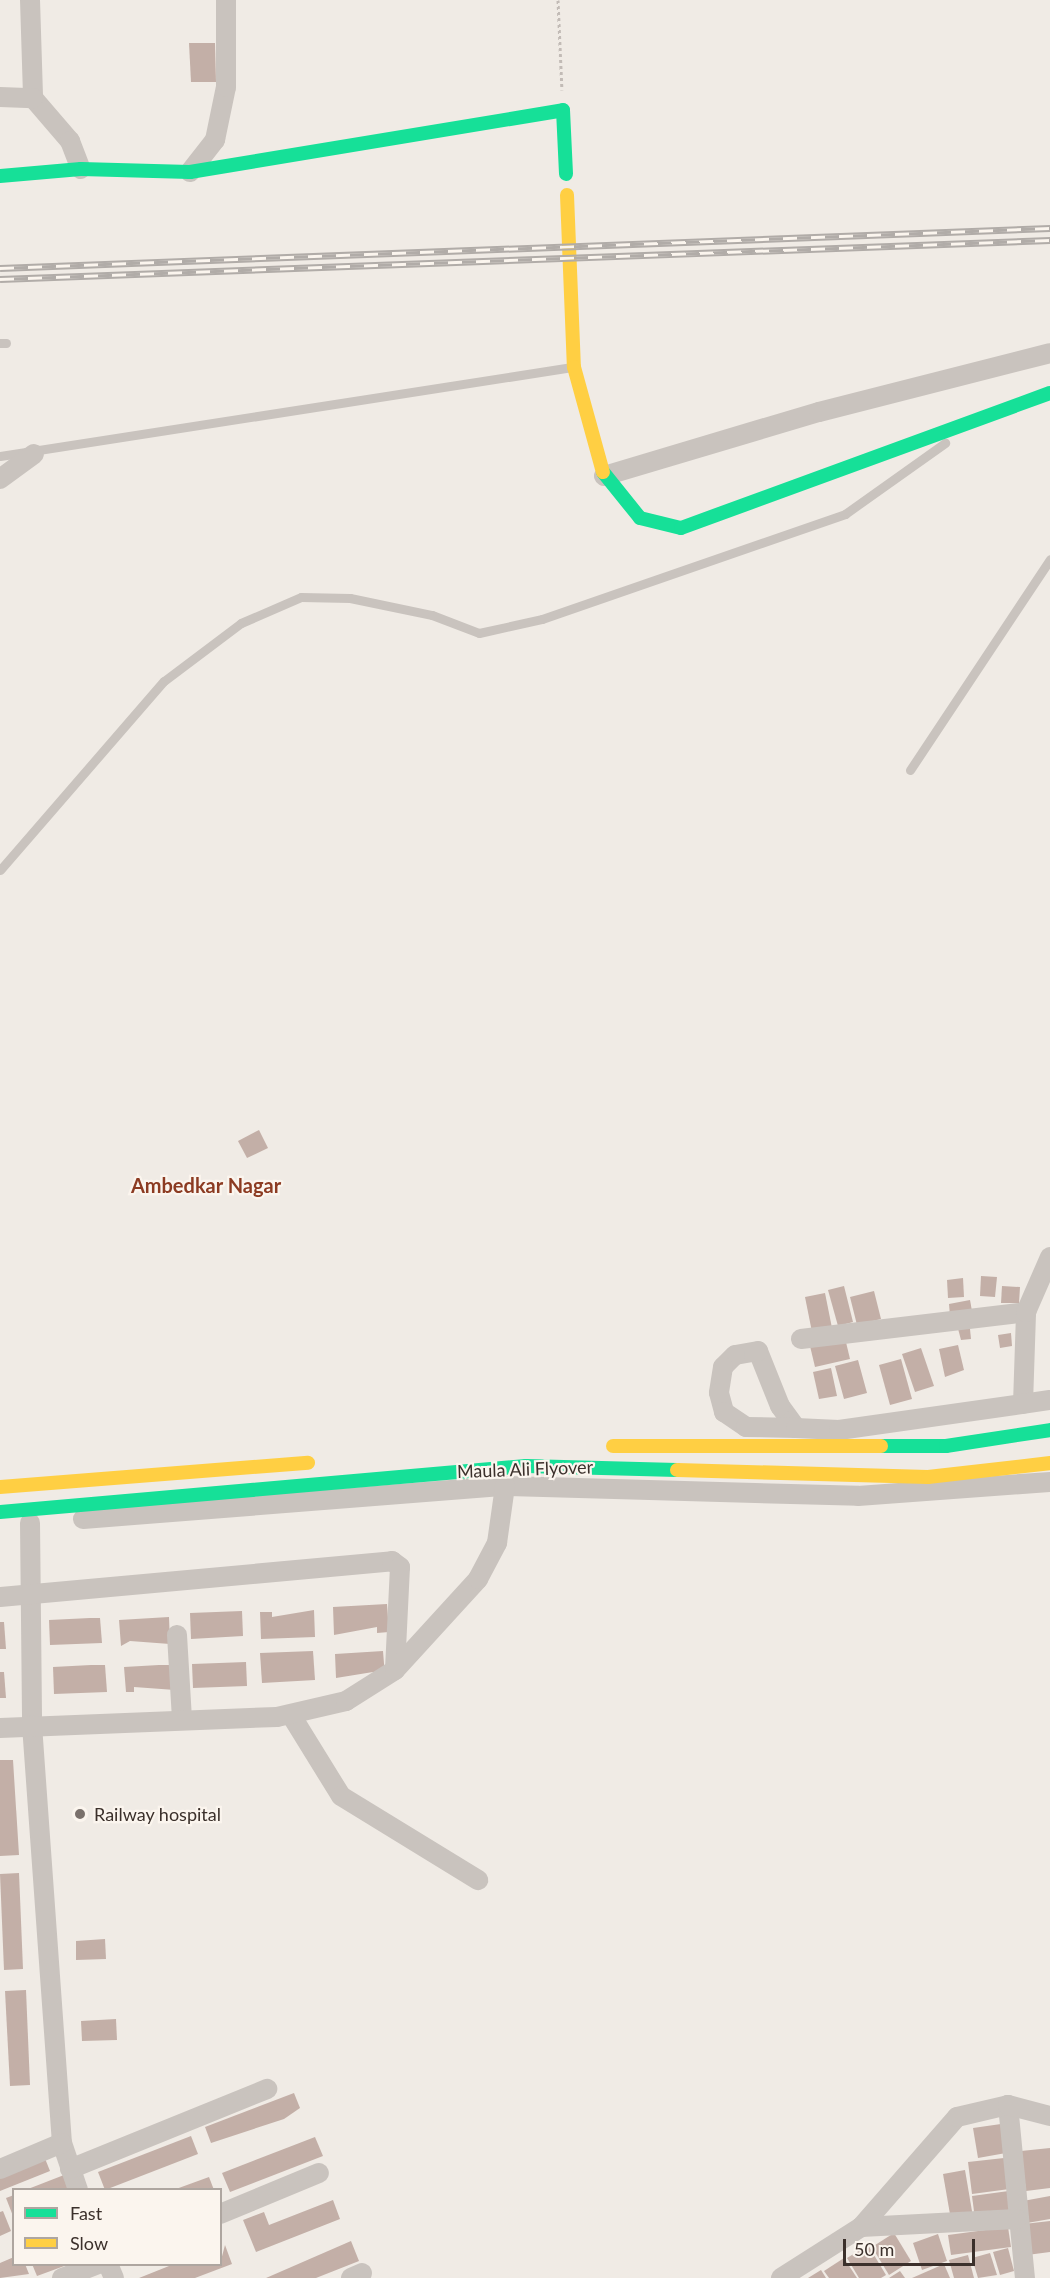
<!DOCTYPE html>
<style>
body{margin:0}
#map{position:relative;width:1050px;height:2278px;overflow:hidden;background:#f0ebe5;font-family:Lato,sans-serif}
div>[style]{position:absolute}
.building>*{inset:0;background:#c3afa7}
.path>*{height:3px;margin-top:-1.5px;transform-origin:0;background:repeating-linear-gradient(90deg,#c2bbb6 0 3px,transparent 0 6px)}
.lane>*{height:9px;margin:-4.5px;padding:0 4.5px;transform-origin:4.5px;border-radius:4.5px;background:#c9c3be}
.street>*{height:20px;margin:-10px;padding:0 10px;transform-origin:10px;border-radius:10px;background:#c9c3be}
.fast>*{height:14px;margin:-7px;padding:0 7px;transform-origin:7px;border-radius:7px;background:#16e098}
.slow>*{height:14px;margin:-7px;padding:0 7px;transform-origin:7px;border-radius:7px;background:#ffcf43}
.rail>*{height:7px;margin-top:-3.5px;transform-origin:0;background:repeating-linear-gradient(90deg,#fbf5ee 0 14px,#b1aca8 0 28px);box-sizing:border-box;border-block:2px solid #b1aca8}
.dots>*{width:16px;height:16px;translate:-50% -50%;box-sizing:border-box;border:3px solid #fbf5ee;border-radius:50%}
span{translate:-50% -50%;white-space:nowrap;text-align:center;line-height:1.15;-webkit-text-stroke:4.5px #fbf5ee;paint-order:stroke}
.street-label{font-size:18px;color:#3b302b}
.poi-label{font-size:18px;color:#3b302b}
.left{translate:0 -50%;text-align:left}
.neighbourhood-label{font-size:20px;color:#8c3b22;font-weight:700}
.legend{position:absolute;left:12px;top:2188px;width:210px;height:78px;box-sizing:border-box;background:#fbf5ee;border:2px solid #aea6a0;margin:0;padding:8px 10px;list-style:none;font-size:18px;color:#3b302b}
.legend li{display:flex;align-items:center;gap:12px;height:30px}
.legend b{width:30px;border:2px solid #aea6a0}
.scale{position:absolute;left:843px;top:2239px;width:132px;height:27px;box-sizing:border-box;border:3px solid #3b302b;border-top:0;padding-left:8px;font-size:18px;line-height:21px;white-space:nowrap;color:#3b302b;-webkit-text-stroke:4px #fbf5ee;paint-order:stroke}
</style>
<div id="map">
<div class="building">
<div style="clip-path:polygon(189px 43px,215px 43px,216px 82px,191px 82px)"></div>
<div style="clip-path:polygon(259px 1130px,268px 1148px,247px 1158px,238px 1141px)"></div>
<div style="clip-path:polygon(981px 1276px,997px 1277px,995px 1297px,980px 1296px)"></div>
<div style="clip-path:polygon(963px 1278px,964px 1297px,948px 1298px,947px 1280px)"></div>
<div style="clip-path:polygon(844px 1286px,853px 1322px,838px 1326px,828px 1290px)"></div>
<div style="clip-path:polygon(1002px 1286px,1020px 1287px,1019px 1303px,1001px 1303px)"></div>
<div style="clip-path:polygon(874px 1291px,881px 1319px,857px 1325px,850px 1297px)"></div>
<div style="clip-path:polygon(825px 1293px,832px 1328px,812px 1332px,805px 1297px)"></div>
<div style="clip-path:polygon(970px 1300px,972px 1311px,950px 1316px,949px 1304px)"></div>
<div style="clip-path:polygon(969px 1319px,971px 1339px,961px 1340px,956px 1321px)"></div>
<div style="clip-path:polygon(1011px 1333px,1012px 1346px,1000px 1348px,998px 1335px)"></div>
<div style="clip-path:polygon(845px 1338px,850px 1359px,815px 1367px,810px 1346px)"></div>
<div style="clip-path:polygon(958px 1345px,964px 1370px,945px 1377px,939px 1349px)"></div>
<div style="clip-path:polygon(921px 1348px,934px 1386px,915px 1392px,902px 1354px)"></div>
<div style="clip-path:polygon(901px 1359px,912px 1399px,890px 1405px,879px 1365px)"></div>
<div style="clip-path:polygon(858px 1360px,867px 1393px,844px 1399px,835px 1366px)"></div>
<div style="clip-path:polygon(831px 1368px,837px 1396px,819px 1399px,813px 1372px)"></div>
<div style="clip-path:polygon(387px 1604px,389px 1632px,377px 1633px,377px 1627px,334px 1635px,333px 1607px)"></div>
<div style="clip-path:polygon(314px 1610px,315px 1637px,261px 1639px,260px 1612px,272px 1612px,272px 1617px)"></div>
<div style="clip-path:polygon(242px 1611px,243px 1636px,191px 1639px,190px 1613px)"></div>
<div style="clip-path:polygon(169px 1617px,170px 1644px,130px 1641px,121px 1646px,119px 1620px)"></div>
<div style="clip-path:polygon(90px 1618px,100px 1618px,102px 1643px,50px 1645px,49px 1620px)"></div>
<div style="clip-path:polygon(0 1622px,4px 1622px,6px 1649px,0 1649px)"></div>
<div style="clip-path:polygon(313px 1651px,315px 1680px,262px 1683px,260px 1653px)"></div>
<div style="clip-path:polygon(383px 1651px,385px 1676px,373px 1672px,336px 1678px,335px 1654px)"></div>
<div style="clip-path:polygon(246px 1662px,247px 1686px,193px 1688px,192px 1664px)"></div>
<div style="clip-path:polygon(91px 1665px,105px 1665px,107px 1692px,54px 1694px,53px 1667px)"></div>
<div style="clip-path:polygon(159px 1665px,174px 1665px,175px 1690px,134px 1687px,134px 1692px,126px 1692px,124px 1667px)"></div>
<div style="clip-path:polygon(0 1672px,4px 1672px,6px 1698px,0 1698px)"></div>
<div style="clip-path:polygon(0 1760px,13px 1760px,19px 1855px,0 1856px)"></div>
<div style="clip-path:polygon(19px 1873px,23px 1969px,4px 1970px,0 1874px)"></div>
<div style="clip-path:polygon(105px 1939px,106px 1959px,76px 1960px,76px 1941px)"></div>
<div style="clip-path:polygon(26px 1990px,30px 2085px,10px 2086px,5px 1991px)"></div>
<div style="clip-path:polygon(116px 2019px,117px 2040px,82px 2041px,81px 2021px)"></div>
<div style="clip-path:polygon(294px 2093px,300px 2108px,284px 2119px,211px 2143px,205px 2127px)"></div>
<div style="clip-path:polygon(1001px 2124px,1006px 2153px,978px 2158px,973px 2128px)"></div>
<div style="clip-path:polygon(191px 2136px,198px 2154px,105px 2190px,98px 2172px)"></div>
<div style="clip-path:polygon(315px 2137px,323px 2156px,230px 2192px,222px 2173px)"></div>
<div style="clip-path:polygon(1050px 2148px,1050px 2188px,1026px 2191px,1021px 2151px)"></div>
<div style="clip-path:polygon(44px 2156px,50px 2171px,0 2191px,0 2174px)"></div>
<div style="clip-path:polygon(1013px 2157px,1017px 2188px,972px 2194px,968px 2162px)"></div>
<div style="clip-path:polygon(965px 2170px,973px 2217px,951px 2220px,943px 2174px)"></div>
<div style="clip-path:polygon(64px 2175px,69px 2190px,28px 2190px,28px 2189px)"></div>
<div style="clip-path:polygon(209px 2177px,214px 2190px,176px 2190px,176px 2189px)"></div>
<div style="clip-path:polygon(1016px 2190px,1019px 2213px,975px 2219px,972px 2196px)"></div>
<div style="clip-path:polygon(14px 2195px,14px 2216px,13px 2216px,6px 2198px)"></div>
<div style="clip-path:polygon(1050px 2196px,1050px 2219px,1027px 2223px,1023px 2201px)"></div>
<div style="clip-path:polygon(333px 2200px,340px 2219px,256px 2252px,243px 2220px,264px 2212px,269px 2225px)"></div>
<div style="clip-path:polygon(3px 2211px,11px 2231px,0 2236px,0 2212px)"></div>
<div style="clip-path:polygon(1050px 2221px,1050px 2252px,1027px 2255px,1024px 2224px)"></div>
<div style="clip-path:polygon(1008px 2227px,1011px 2247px,951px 2255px,948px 2235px)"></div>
<div style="clip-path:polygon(894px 2233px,911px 2261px,889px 2275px,872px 2247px)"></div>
<div style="clip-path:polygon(938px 2234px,947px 2261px,922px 2270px,913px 2243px)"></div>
<div style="clip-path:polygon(351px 2241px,359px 2261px,316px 2278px,266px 2278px)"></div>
<div style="clip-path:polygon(225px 2245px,232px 2264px,195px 2278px,139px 2278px,174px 2264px,220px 2264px)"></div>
<div style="clip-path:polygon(868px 2245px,886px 2275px,881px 2278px,859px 2278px,847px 2258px)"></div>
<div style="clip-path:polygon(1008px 2248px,1014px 2271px,1000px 2275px,993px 2252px)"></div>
<div style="clip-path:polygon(990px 2253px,997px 2275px,978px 2278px,972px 2258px)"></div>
<div style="clip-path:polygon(968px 2255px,974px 2278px,954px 2278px,949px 2260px)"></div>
<div style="clip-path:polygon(14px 2257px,14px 2264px,25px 2264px,29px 2274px,0 2278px,0 2263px)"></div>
<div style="clip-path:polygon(844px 2258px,857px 2278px,829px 2278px,824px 2271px)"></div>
<div style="clip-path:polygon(32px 2264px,67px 2264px,67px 2265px,37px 2276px)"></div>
<div style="clip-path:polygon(944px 2264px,950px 2278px,912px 2278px)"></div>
<div style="clip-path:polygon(821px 2270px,826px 2278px,808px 2278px)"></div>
<div style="clip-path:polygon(900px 2271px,905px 2278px,889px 2278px)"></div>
</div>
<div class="path">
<div style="left:558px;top:0;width:90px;rotate:87.5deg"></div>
</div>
<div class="lane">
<div style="left:0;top:343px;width:6px"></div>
<div style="left:0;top:456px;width:579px;rotate:-8.84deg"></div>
<div style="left:910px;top:770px;width:253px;rotate:-56.4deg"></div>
<div style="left:0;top:870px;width:250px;rotate:-49.1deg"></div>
<div style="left:164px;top:681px;width:96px;rotate:-37deg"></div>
<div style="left:241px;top:623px;width:65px;rotate:-23.4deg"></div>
<div style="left:301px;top:597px;width:49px;rotate:1.2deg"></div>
<div style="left:350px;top:598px;width:84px;rotate:11.7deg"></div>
<div style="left:432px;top:615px;width:50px;rotate:21deg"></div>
<div style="left:479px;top:633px;width:65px;rotate:-12.5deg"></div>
<div style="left:542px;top:619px;width:321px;rotate:-19.1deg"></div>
<div style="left:845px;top:514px;width:123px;rotate:-35.4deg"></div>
</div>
<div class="street">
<div style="left:30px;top:0;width:98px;rotate:88.2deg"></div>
<div style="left:33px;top:98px;width:57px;rotate:49.3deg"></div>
<div style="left:70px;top:141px;width:30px;rotate:69deg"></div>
<div style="left:0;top:97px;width:33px;rotate:2deg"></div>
<div style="left:190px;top:172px;width:41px;rotate:-52deg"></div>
<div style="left:215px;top:140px;width:54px;rotate:-78.3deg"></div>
<div style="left:226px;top:87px;width:87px;rotate:-90deg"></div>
<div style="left:604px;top:476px;width:224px;rotate:-16.6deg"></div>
<div style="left:819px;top:412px;width:238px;rotate:-14.3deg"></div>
<div style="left:0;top:479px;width:42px;rotate:-36.3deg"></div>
<div style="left:801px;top:1339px;width:227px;rotate:-6.8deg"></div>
<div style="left:1023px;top:1404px;width:92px;rotate:-88.1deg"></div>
<div style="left:1026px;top:1312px;width:60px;rotate:-66.4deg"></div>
<div style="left:796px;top:1428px;width:27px;rotate:-126deg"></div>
<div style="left:780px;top:1406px;width:59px;rotate:-111.8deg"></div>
<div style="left:758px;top:1351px;width:23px;rotate:170deg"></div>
<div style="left:735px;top:1355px;width:17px;rotate:135deg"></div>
<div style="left:723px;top:1367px;width:26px;rotate:99deg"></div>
<div style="left:719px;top:1393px;width:20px;rotate:75deg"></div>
<div style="left:724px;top:1412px;width:27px;rotate:34deg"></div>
<div style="left:746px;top:1427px;width:50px;rotate:1.1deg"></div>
<div style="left:796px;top:1428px;width:43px;rotate:2.7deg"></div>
<div style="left:839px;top:1430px;width:213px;rotate:-8.1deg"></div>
<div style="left:83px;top:1519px;width:423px;rotate:-4.5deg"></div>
<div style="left:505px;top:1486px;width:353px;rotate:1.6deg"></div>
<div style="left:858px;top:1496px;width:193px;rotate:-4.2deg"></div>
<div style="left:30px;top:1523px;width:202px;rotate:89.4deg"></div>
<div style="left:32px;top:1725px;width:419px;rotate:85.9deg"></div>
<div style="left:62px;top:2143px;width:50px;rotate:71.2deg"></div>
<div style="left:0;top:1597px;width:394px;rotate:-5.2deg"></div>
<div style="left:392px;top:1561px;width:10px;rotate:37deg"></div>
<div style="left:400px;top:1567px;width:103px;rotate:92.8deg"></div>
<div style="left:177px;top:1635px;width:83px;rotate:86.6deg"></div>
<div style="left:291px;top:1715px;width:95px;rotate:58.3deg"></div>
<div style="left:341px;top:1796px;width:161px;rotate:31.5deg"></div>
<div style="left:0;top:1728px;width:277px;rotate:-2.3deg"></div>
<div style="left:277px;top:1717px;width:71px;rotate:-13.1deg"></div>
<div style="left:346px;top:1701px;width:58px;rotate:-32.3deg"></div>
<div style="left:395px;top:1670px;width:123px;rotate:-47.6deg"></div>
<div style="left:478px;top:1579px;width:41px;rotate:-62.2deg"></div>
<div style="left:497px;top:1543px;width:58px;rotate:-82deg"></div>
<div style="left:1008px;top:2105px;width:174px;rotate:84.4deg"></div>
<div style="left:0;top:2169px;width:67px;rotate:-22.8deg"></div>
<div style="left:70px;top:2169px;width:213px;rotate:-22.1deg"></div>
<div style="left:220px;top:2214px;width:107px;rotate:-22.5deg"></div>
<div style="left:861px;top:2227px;width:156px;rotate:-2.9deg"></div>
<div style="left:108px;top:2264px;width:15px;rotate:67deg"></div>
<div style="left:62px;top:2278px;width:39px;rotate:-21deg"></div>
<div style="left:351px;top:2278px;width:12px;rotate:-24deg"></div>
<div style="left:781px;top:2278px;width:95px;rotate:-32.5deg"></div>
<div style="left:861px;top:2227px;width:146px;rotate:-48.9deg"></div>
<div style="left:957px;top:2117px;width:52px;rotate:-13.2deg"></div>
<div style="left:1008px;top:2105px;width:43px;rotate:14.7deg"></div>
</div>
<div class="fast">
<div style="left:0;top:176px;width:81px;rotate:-4.9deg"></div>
<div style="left:81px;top:169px;width:109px;rotate:1.6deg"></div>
<div style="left:190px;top:172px;width:378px;rotate:-9.4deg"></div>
<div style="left:563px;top:110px;width:64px;rotate:87.3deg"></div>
<div style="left:603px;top:472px;width:59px;rotate:51.2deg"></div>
<div style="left:640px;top:518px;width:42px;rotate:13.7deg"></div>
<div style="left:681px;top:528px;width:393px;rotate:-20.1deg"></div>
<div style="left:881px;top:1446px;width:65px"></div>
<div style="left:946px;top:1446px;width:105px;rotate:-8.7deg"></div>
<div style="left:0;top:1512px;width:528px;rotate:-5deg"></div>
<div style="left:526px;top:1466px;width:151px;rotate:1.5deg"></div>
</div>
<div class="slow">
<div style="left:567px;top:195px;width:172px;rotate:87.7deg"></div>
<div style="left:574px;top:367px;width:109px;rotate:74.6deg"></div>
<div style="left:613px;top:1446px;width:268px"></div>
<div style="left:677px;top:1470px;width:251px;rotate:1.6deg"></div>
<div style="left:928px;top:1477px;width:123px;rotate:-6.5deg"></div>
<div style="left:0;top:1487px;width:309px;rotate:-4.5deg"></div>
</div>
<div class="rail">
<div style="left:0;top:268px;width:1051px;rotate:-2.18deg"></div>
<div style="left:0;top:279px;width:1051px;rotate:-2.13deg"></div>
</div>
<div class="dots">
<div style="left:80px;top:1814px;background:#7a716c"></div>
</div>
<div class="street-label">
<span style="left:525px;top:1469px;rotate:-2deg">Maula Ali Flyover</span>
</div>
<div class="poi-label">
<span class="left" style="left:94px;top:1814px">Railway hospital</span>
</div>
<div class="neighbourhood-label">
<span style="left:206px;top:1185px">Ambedkar Nagar</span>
</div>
<ul class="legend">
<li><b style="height:8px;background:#16e098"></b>Fast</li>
<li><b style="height:8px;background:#ffcf43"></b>Slow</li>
</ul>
<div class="scale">50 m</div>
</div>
